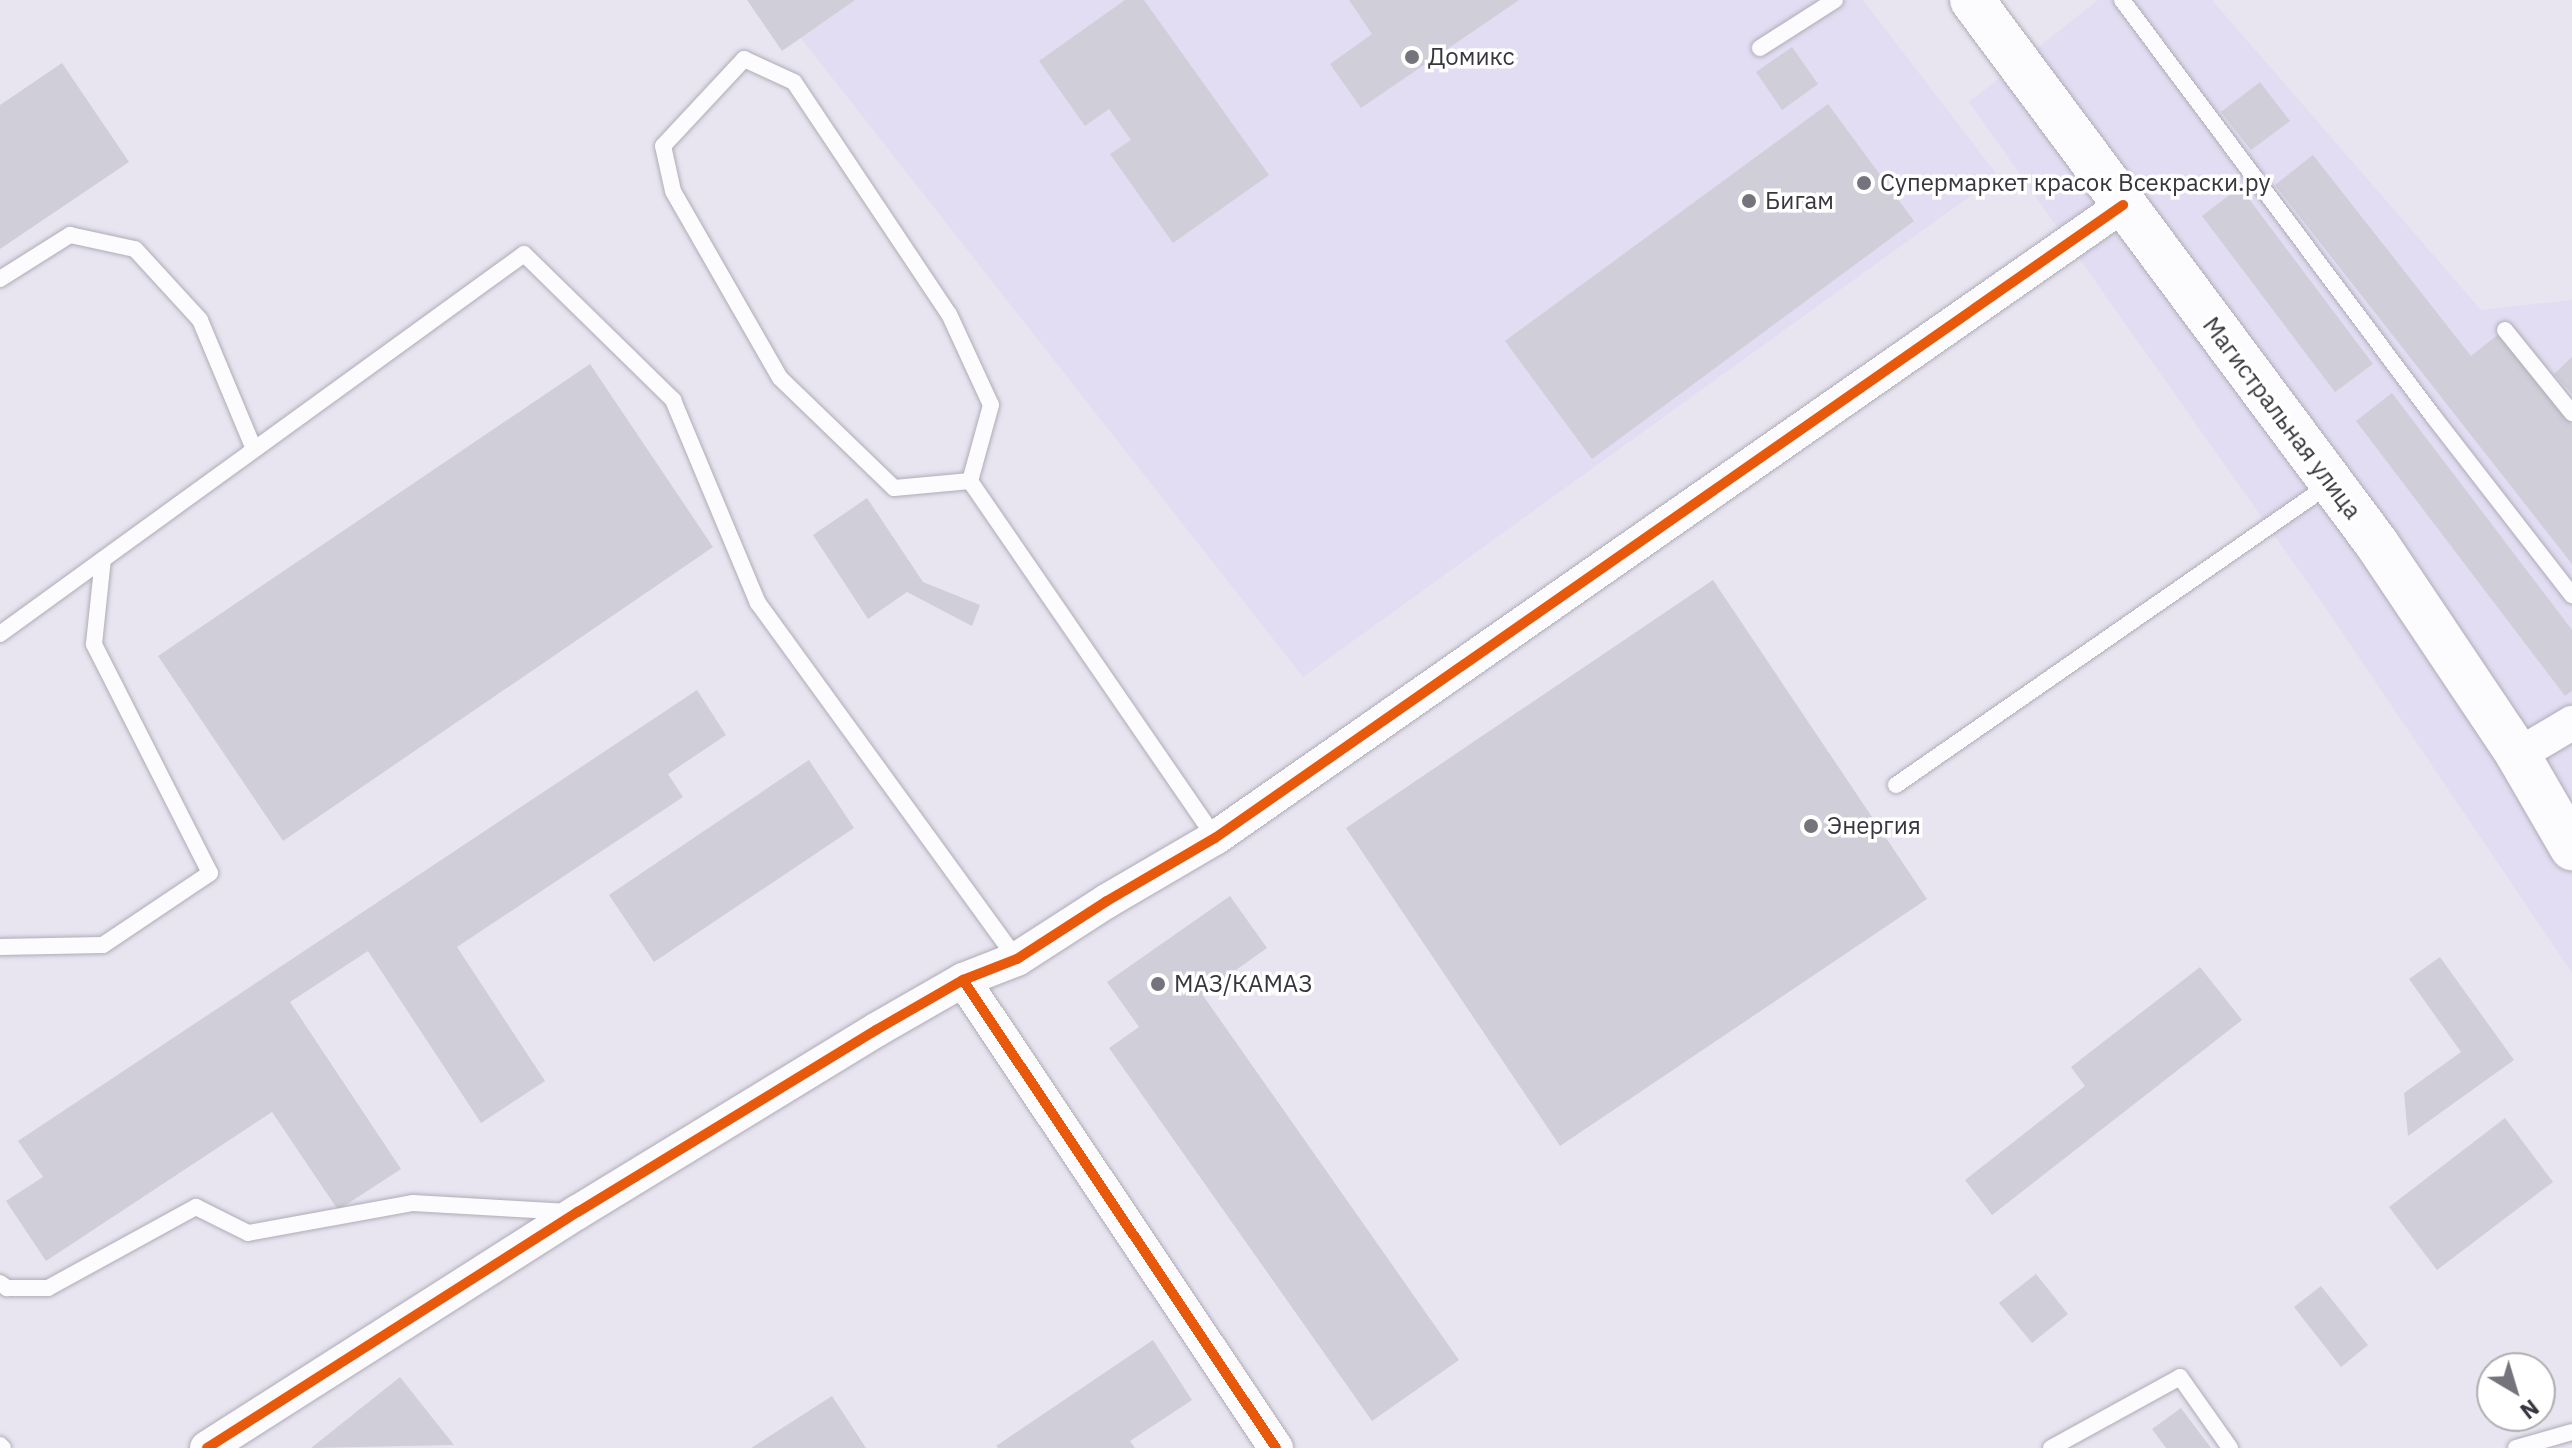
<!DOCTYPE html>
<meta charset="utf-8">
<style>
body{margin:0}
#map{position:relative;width:2572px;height:1448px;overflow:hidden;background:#e8e5f1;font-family:"IBM Plex Sans",sans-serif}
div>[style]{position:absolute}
.built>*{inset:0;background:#e2ddf2}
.building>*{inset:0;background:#d0ced8}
.roads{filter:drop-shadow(0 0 2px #afacb6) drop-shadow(0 0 2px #afacb6)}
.lane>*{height:16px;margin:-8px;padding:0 8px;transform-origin:8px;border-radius:8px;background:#fcfbfd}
.street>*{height:34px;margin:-17px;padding:0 17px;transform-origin:17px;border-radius:17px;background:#fcfbfd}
.secondary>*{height:44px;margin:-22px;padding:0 22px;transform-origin:22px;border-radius:22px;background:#fcfbfd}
.cycleway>*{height:10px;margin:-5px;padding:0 5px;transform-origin:5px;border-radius:5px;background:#e8590c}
.dots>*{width:22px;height:22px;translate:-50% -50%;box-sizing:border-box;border:4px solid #fff;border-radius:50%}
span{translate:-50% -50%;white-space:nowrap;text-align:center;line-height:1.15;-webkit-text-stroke:7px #fff;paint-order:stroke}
.poi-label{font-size:24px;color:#37353d}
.left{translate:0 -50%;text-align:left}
.street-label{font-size:24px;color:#37353d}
.north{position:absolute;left:2476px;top:1352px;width:80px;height:80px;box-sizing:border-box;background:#fff;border:2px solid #afaeb1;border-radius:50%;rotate:142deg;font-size:22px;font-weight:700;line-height:32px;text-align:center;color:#37353d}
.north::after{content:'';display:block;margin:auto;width:28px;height:36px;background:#75737c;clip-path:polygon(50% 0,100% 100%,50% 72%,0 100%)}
</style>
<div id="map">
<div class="built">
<div style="clip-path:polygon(771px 0,1863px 0,1998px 176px,1303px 677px)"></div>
<div style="clip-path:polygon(2098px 0,2212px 0,2481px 310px,2572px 300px,2572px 973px,2327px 610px,1969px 102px)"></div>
</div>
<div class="building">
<div style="clip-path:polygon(747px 0,855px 0,782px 51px)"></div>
<div style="clip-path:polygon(1125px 0,1144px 0,1269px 175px,1173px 243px,1110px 154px,1131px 140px,1109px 109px,1085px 126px,1039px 61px)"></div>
<div style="clip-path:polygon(1349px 0,1519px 0,1361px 108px,1330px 64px,1372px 34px)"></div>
<div style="clip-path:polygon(1792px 47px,1818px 84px,1782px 110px,1756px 72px)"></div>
<div style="clip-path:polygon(62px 63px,129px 162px,0 249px,0 105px)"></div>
<div style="clip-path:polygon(2260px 82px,2290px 121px,2251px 150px,2221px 112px)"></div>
<div style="clip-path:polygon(1828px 104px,1914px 221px,1592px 459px,1505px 341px)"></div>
<div style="clip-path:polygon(2313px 155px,2471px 356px,2500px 333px,2572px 425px,2572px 564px,2275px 185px)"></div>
<div style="clip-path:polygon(2240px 187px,2373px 364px,2335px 392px,2202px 216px)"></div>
<div style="clip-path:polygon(2572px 357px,2572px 394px,2554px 374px)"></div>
<div style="clip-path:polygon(590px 364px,713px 547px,283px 841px,158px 656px)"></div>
<div style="clip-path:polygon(2392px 393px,2572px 630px,2572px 691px,2565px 696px,2356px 421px)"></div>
<div style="clip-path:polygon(867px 498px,923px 582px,980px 605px,972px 626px,907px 592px,868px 619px,813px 535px)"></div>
<div style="clip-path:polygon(1713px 580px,1927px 899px,1560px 1146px,1346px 828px)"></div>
<div style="clip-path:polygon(697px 690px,726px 735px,668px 774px,683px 797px,457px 947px,545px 1081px,481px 1123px,368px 951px,290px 1002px,401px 1169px,338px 1210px,272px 1112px,46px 1261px,6px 1201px,43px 1177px,18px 1141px)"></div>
<div style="clip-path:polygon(809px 760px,854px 828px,654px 962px,609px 895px)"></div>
<div style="clip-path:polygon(1230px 896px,1267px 948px,1202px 994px,1459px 1360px,1372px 1421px,1109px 1048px,1139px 1027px,1107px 982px)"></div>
<div style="clip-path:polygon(2440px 957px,2514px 1060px,2408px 1136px,2404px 1093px,2461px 1052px,2409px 979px)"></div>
<div style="clip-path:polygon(2200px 967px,2242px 1020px,1992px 1215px,1965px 1180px,2085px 1086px,2071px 1067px)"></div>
<div style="clip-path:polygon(2505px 1118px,2553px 1182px,2437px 1270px,2389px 1207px)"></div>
<div style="clip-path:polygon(2036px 1274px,2068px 1314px,2032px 1343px,1999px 1303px)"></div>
<div style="clip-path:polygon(2321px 1286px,2368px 1345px,2341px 1367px,2294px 1307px)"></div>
<div style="clip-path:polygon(1153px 1340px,1192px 1400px,1130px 1441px,1135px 1448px,998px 1448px,996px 1446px)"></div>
<div style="clip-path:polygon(400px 1377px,454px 1445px,311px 1448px)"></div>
<div style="clip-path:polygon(832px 1396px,866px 1448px,751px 1448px)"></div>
<div style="clip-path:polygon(2181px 1408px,2211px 1448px,2166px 1448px,2152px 1429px)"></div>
</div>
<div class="roads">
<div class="lane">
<div style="left:2122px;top:0;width:519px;rotate:53.22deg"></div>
<div style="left:2433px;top:416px;width:227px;rotate:52.2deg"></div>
<div style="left:1760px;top:48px;width:89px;rotate:-32.6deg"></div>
<div style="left:0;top:279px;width:83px;rotate:-32.2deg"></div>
<div style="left:70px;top:235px;width:66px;rotate:12.2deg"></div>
<div style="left:135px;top:249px;width:96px;rotate:47.5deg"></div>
<div style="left:200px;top:320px;width:140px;rotate:67.3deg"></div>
<div style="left:2505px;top:330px;width:107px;rotate:51.1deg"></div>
<div style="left:970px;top:481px;width:76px;rotate:174.7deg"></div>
<div style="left:894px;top:488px;width:158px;rotate:-136deg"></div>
<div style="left:780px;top:378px;width:215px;rotate:-119.8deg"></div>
<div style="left:673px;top:191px;width:46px;rotate:-102.5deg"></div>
<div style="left:663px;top:146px;width:119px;rotate:-47deg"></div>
<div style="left:744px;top:59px;width:55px;rotate:24.7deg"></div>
<div style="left:794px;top:82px;width:279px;rotate:56.3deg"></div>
<div style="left:949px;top:314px;width:100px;rotate:65.2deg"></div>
<div style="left:991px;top:405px;width:79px;rotate:105.4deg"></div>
<div style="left:970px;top:481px;width:433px;rotate:55.5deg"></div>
<div style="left:0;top:634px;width:647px;rotate:-35.95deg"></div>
<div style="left:524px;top:254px;width:209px;rotate:44.4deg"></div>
<div style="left:673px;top:400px;width:220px;rotate:67.3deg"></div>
<div style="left:758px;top:603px;width:440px;rotate:54deg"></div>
<div style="left:1896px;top:785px;width:528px;rotate:-34.74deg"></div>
<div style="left:0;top:947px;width:103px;rotate:-1.1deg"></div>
<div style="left:103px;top:945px;width:129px;rotate:-33.9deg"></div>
<div style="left:210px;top:873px;width:257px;rotate:-116.9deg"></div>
<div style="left:94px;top:644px;width:85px;rotate:-84deg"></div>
<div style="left:0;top:1283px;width:9px;rotate:36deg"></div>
<div style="left:7px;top:1288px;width:41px"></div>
<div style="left:48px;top:1288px;width:169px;rotate:-28.7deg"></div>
<div style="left:196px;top:1207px;width:58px;rotate:26.6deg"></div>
<div style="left:248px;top:1233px;width:168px;rotate:-10.3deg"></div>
<div style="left:413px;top:1203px;width:156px;rotate:3.3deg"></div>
<div style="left:0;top:1445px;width:4px;rotate:45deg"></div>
<div style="left:2051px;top:1448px;width:147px;rotate:-28.8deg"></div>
<div style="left:2180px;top:1377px;width:87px;rotate:54.8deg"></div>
<div style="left:2516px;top:1448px;width:58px;rotate:-15.9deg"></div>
</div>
<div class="street">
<div style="left:2518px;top:755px;width:63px;rotate:-30.7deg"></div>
<div style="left:963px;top:980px;width:563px;rotate:56.23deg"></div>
<div style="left:207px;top:1448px;width:440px;rotate:-32.5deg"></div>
<div style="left:578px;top:1212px;width:349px;rotate:-31.4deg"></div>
<div style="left:876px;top:1030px;width:100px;rotate:-29.9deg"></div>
<div style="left:963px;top:980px;width:58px;rotate:-21.3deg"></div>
<div style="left:1017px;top:959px;width:107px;rotate:-32.8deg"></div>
<div style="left:1107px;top:901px;width:125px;rotate:-30.3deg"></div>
<div style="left:1215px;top:838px;width:1107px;rotate:-34.88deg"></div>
</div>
<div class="secondary">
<div style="left:1972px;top:0;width:678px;rotate:53.33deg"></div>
<div style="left:2377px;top:544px;width:254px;rotate:56.2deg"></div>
<div style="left:2518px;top:755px;width:108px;rotate:59.9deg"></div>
</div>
</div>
<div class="cycleway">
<div style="left:963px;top:980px;width:563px;rotate:56.23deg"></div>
<div style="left:207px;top:1448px;width:440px;rotate:-32.5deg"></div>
<div style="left:578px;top:1212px;width:349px;rotate:-31.4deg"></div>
<div style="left:876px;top:1030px;width:100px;rotate:-29.9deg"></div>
<div style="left:963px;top:980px;width:58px;rotate:-21.3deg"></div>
<div style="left:1017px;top:959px;width:107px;rotate:-32.8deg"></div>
<div style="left:1107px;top:901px;width:125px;rotate:-30.3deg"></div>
<div style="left:1215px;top:838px;width:1107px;rotate:-34.88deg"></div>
</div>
<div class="dots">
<div style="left:1412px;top:57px;background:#75737c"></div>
<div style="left:1864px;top:183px;background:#75737c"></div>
<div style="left:1749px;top:201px;background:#75737c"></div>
<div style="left:1811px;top:826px;background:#75737c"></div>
<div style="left:1158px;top:984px;background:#75737c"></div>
</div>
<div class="poi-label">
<span class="left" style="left:1428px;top:57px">Домикс</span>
<span class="left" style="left:1880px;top:183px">Супермаркет красок Всекраски.ру</span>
<span class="left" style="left:1765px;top:201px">Бигам</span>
<span class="left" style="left:1827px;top:826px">Энергия</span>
<span class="left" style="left:1174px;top:984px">МАЗ/КАМАЗ</span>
</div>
<div class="street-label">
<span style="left:2282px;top:418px;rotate:53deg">Магистральная улица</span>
</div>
<div class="north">N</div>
</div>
